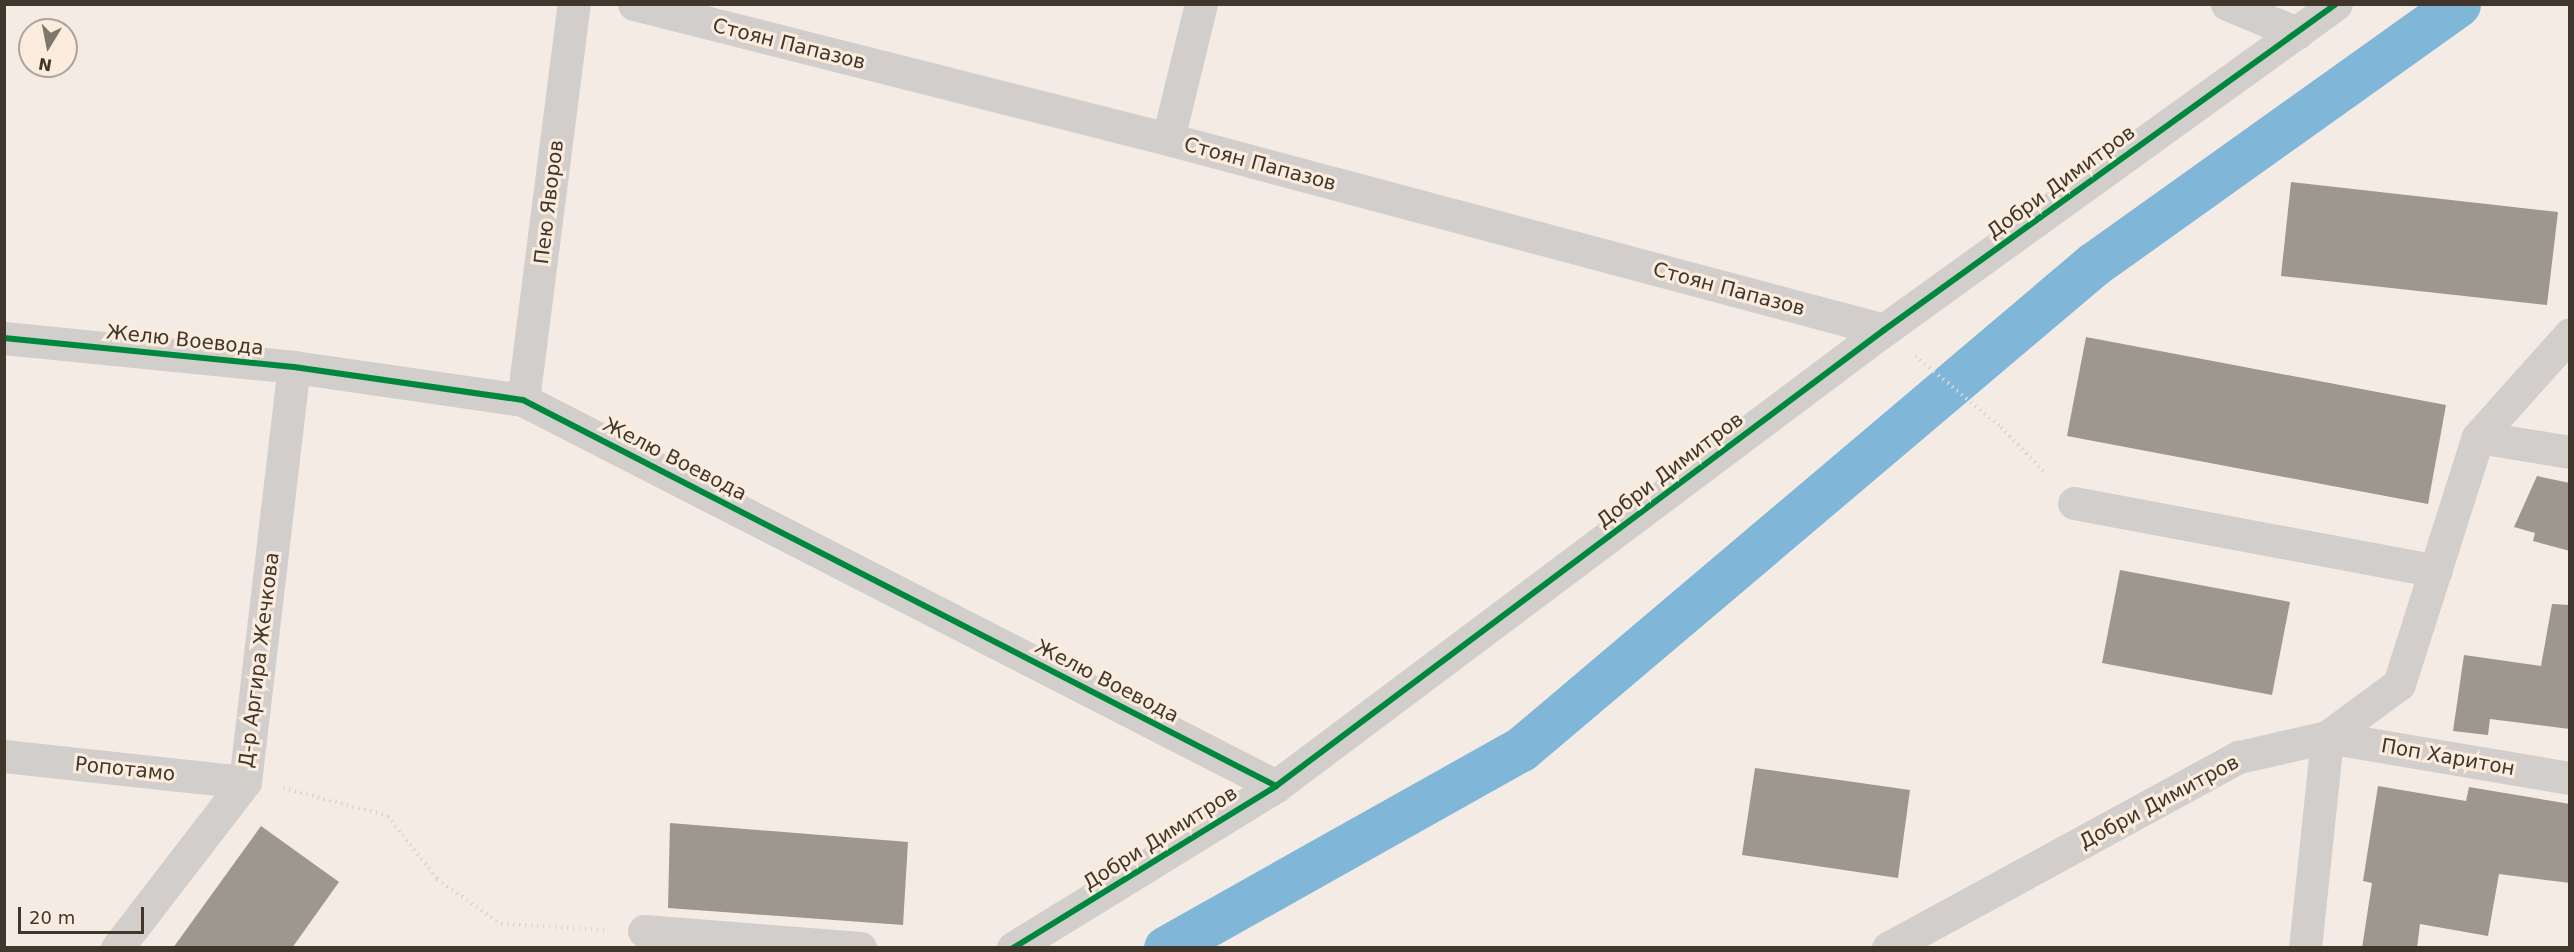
<!DOCTYPE html>
<meta charset="utf-8">
<style>
body{margin:0}
#map{position:relative;width:2574px;height:952px;overflow:hidden;background:#f4ece4;font-family:"DejaVu Sans",sans-serif}
div>[style]{position:absolute}
.canal>*{height:45px;margin:-22.5px;padding:0 22.5px;transform-origin:22.5px;border-radius:22.5px;background:#80b6d7}
.building>*{inset:0;background:#9e978f}
.path>*{height:4px;margin-top:-2px;transform-origin:0;background:repeating-linear-gradient(90deg,#d9d6d3 0 1.5px,transparent 0 6px)}
.minor>*{height:33px;margin:-16.5px;padding:0 16.5px;transform-origin:16.5px;border-radius:16.5px;background:#d2cecc}
.cycleway>*{height:6px;margin:-3px;padding:0 3px;transform-origin:3px;border-radius:3px;background:#00873e}
span{translate:-50% -50%;white-space:nowrap;text-align:center;line-height:1.15;-webkit-text-stroke:6px #fbecdd;paint-order:stroke}
.street-label{font-size:20px;color:#40362c}
.frame{position:absolute;inset:0;border:6px solid #40362c;pointer-events:none}
.north{position:absolute;left:18px;top:18px;width:60px;height:60px;box-sizing:border-box;background:#fbecdd;border:2px solid #b0a396;border-radius:50%;rotate:190deg;font-size:16px;font-weight:700;line-height:24px;text-align:center;color:#40362c}
.north::after{content:'';display:block;margin:auto;width:21px;height:27px;background:#7f766c;clip-path:polygon(50% 0,100% 100%,50% 72%,0 100%)}
.scale{position:absolute;left:18px;top:907px;width:126px;height:27px;box-sizing:border-box;border:3px solid #40362c;border-top:0;padding-left:8px;font-size:18px;line-height:21px;white-space:nowrap;color:#40362c;-webkit-text-stroke:4px #fbecdd;paint-order:stroke}
</style>
<div id="map">
<div class="canal">
<div style="left:1166px;top:948px;width:407px;rotate:-29.3deg"></div>
<div style="left:1521px;top:749px;width:751px;rotate:-40.25deg"></div>
<div style="left:2094px;top:264px;width:447px;rotate:-35.5deg"></div>
</div>
<div class="building">
<div style="clip-path:polygon(2291px 182px,2558px 212px,2547px 305px,2281px 276px)"></div>
<div style="clip-path:polygon(2086px 337px,2446px 405px,2428px 504px,2067px 436px)"></div>
<div style="clip-path:polygon(2537px 476px,2570px 483px,2570px 551px,2533px 541px,2535px 533px,2514px 527px)"></div>
<div style="clip-path:polygon(2120px 570px,2290px 602px,2272px 695px,2102px 663px)"></div>
<div style="clip-path:polygon(2552px 604px,2570px 605px,2570px 729px,2490px 719px,2488px 735px,2453px 731px,2464px 655px,2541px 666px)"></div>
<div style="clip-path:polygon(1755px 768px,1910px 790px,1898px 878px,1742px 855px)"></div>
<div style="clip-path:polygon(2378px 786px,2466px 801px,2469px 787px,2570px 804px,2570px 883px,2499px 874px,2488px 936px,2420px 924px,2417px 948px,2362px 948px,2372px 883px,2363px 881px)"></div>
<div style="clip-path:polygon(670px 823px,908px 842px,903px 925px,668px 908px)"></div>
<div style="clip-path:polygon(261px 826px,339px 882px,292px 948px,173px 948px)"></div>
</div>
<div class="path">
<div style="left:1915px;top:356px;width:112px;rotate:39.5deg"></div>
<div style="left:2001px;top:427px;width:66px;rotate:46.2deg"></div>
<div style="left:283px;top:788px;width:109px;rotate:14.9deg"></div>
<div style="left:388px;top:816px;width:80px;rotate:52.1deg"></div>
<div style="left:437px;top:879px;width:78px;rotate:35.1deg"></div>
<div style="left:501px;top:924px;width:106px;rotate:3.2deg"></div>
</div>
<div class="minor">
<div style="left:634px;top:4px;width:551px;rotate:14.19deg"></div>
<div style="left:1168px;top:139px;width:741px;rotate:14.94deg"></div>
<div style="left:2227px;top:4px;width:76px;rotate:22.5deg"></div>
<div style="left:1168px;top:139px;width:139px;rotate:-76.3deg"></div>
<div style="left:4px;top:338px;width:291px;rotate:5.7deg"></div>
<div style="left:294px;top:367px;width:231px;rotate:8.2deg"></div>
<div style="left:523px;top:400px;width:846px;rotate:27.14deg"></div>
<div style="left:523px;top:400px;width:399px;rotate:-82.7deg"></div>
<div style="left:2478px;top:437px;width:93px;rotate:9.3deg"></div>
<div style="left:2074px;top:503px;width:368px;rotate:10.6deg"></div>
<div style="left:2327px;top:737px;width:246px;rotate:9.6deg"></div>
<div style="left:4px;top:756px;width:242px;rotate:6.2deg"></div>
<div style="left:644px;top:931px;width:217px;rotate:4.5deg"></div>
<div style="left:117px;top:948px;width:210px;rotate:-52.4deg"></div>
<div style="left:245px;top:782px;width:418px;rotate:-83.3deg"></div>
<div style="left:1013px;top:948px;width:309px;rotate:-31.6deg"></div>
<div style="left:1276px;top:786px;width:760px;rotate:-36.87deg"></div>
<div style="left:1884px;top:330px;width:557px;rotate:-35.8deg"></div>
<div style="left:1888px;top:948px;width:400px;rotate:-28.6deg"></div>
<div style="left:2239px;top:757px;width:90px;rotate:-12.8deg"></div>
<div style="left:2327px;top:737px;width:89px;rotate:-36.4deg"></div>
<div style="left:2399px;top:684px;width:259px;rotate:-72.3deg"></div>
<div style="left:2478px;top:437px;width:138px;rotate:-48.2deg"></div>
<div style="left:2305px;top:948px;width:212px;rotate:-84deg"></div>
</div>
<div class="cycleway">
<div style="left:4px;top:338px;width:291px;rotate:5.7deg"></div>
<div style="left:294px;top:367px;width:231px;rotate:8.2deg"></div>
<div style="left:523px;top:400px;width:846px;rotate:27.14deg"></div>
<div style="left:1013px;top:948px;width:309px;rotate:-31.6deg"></div>
<div style="left:1276px;top:786px;width:760px;rotate:-36.87deg"></div>
<div style="left:1884px;top:330px;width:557px;rotate:-35.8deg"></div>
</div>
<div class="street-label">
<span style="left:789px;top:44px;rotate:14deg">Стоян Папазов</span>
<span style="left:1260px;top:164px;rotate:15deg">Стоян Папазов</span>
<span style="left:2061px;top:182px;rotate:-36deg">Добри Димитров</span>
<span style="left:549px;top:202px;rotate:-83deg">Пею Яворов</span>
<span style="left:1729px;top:289px;rotate:15deg">Стоян Папазов</span>
<span style="left:185px;top:340px;rotate:6deg">Желю Воевода</span>
<span style="left:675px;top:459px;rotate:27deg">Желю Воевода</span>
<span style="left:1670px;top:470px;rotate:-37deg">Добри Димитров</span>
<span style="left:259px;top:660px;rotate:-83deg">Д-р Аргира Жечкова</span>
<span style="left:1107px;top:681px;rotate:27deg">Желю Воевода</span>
<span style="left:2448px;top:757px;rotate:10deg">Поп Харитон</span>
<span style="left:125px;top:769px;rotate:6deg">Ропотамо</span>
<span style="left:2159px;top:802px;rotate:-28deg">Добри Димитров</span>
<span style="left:1160px;top:838px;rotate:-32deg">Добри Димитров</span>
</div>
<div class="frame"></div>
<div class="north">N</div>
<div class="scale">20 m</div>
</div>
